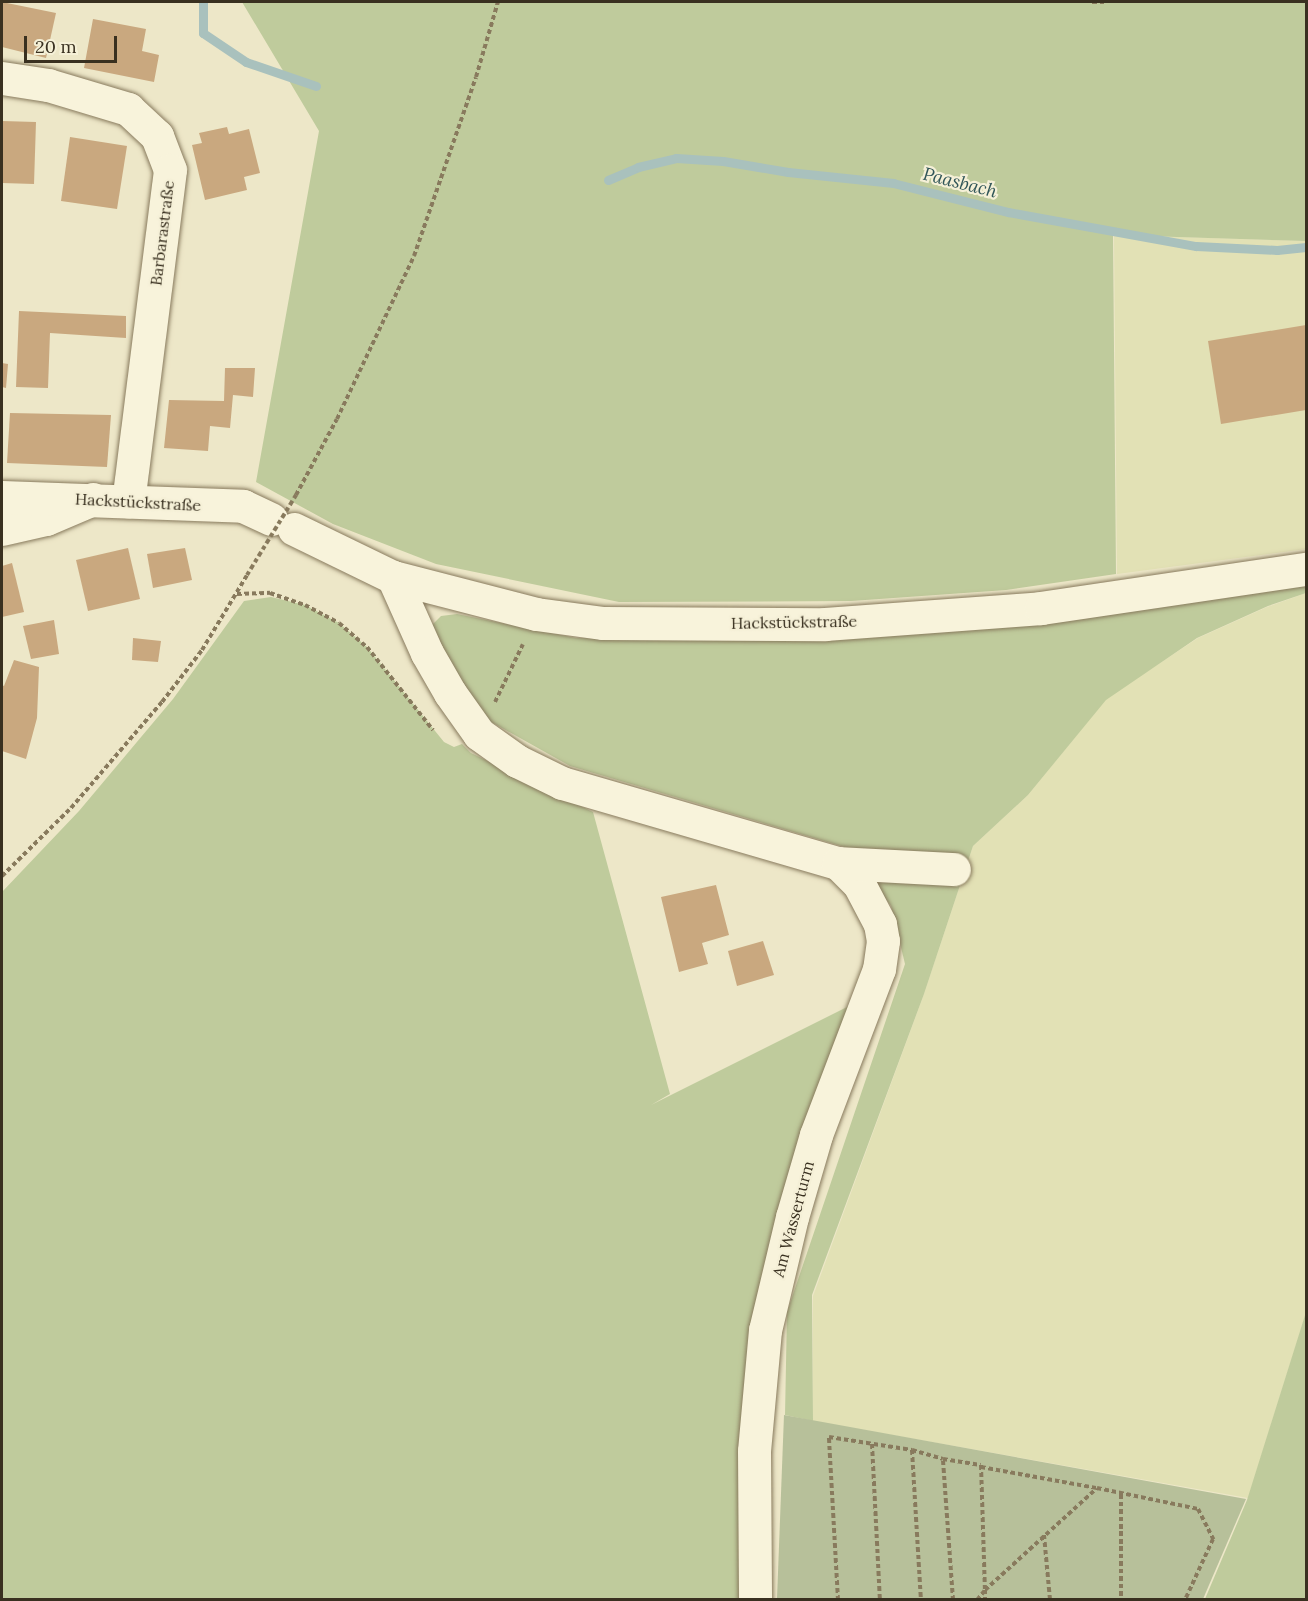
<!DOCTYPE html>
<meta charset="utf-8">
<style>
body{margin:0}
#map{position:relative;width:1308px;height:1601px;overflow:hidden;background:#ede7c8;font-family:Lora,serif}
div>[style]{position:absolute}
.farmland>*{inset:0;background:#e2e1b5}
.green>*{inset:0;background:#bfcb9c}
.cemetery>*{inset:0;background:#b7c09a}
.stream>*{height:9px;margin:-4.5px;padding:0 4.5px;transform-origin:4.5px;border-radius:4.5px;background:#a9c1bd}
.building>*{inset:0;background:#c9a87f}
.path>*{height:4px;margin-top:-2px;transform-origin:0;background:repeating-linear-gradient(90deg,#887a5d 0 4.5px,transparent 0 7.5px)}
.roads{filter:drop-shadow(0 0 2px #887a5d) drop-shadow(0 0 2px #887a5d)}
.minor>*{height:33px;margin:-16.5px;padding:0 16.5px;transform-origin:16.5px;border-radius:16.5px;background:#f8f3db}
.tertiary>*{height:33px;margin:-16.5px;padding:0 16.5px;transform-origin:16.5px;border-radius:16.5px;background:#f8f3db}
.path-bridge>*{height:4px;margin-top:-2px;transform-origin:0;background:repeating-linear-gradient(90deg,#887a5d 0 4.5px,transparent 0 7.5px)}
span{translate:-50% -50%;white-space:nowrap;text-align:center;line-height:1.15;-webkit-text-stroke:4.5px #f5f0d7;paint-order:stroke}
.street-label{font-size:16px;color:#393020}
.water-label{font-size:18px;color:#305558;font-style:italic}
.frame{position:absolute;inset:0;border:3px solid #393020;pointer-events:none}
.scale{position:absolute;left:24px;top:36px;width:93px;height:27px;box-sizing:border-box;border:3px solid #393020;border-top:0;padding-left:8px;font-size:18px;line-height:21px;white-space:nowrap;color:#393020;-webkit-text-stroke:4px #f5f0d7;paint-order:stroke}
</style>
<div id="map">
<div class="farmland">
<div style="clip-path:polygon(1114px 235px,1306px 241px,1306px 549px,1117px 574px)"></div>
<div style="clip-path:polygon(1306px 593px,1306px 1313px,1248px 1498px,813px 1421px,813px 1296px,924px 994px,973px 846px,1028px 795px,1107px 698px,1198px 638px,1267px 607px)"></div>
</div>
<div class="green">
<div style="clip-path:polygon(242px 2px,1306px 2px,1306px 241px,1113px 235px,1116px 574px,1006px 590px,851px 601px,619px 602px,436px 564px,333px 524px,256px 482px,319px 131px)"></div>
<div style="clip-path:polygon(1306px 585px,1306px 593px,1268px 606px,1197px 638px,1106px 700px,1028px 795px,973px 846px,924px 994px,812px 1295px,813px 1421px,785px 1415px,787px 1312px,905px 964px,891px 906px,848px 848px,570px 766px,486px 719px,458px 680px,432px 625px,441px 616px,457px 614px,576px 638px,736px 640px,935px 633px,1068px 621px)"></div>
<div style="clip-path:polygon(271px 597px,305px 605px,339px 623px,367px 647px,444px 742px,454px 747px,462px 744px,471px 753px,593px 812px,670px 1094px,651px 1105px,857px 1002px,756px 1307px,746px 1599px,2px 1599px,2px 892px,79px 811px,173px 699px,244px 601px)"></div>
<div style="clip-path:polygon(1306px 1312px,1306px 1599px,1205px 1599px,1247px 1500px)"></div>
</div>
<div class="cemetery">
<div style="clip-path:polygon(784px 1415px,1246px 1499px,1203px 1599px,777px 1599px)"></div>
</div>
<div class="stream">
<div style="left:203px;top:2px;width:31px;rotate:90deg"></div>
<div style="left:203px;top:33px;width:52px;rotate:34deg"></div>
<div style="left:246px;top:62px;width:74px;rotate:18.9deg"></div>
<div style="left:608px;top:180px;width:33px;rotate:-23deg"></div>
<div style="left:638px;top:167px;width:39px;rotate:-13deg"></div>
<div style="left:676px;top:158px;width:47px;rotate:3.7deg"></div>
<div style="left:723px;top:161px;width:66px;rotate:9.6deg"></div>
<div style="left:788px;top:172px;width:106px;rotate:6deg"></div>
<div style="left:893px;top:183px;width:119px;rotate:14.2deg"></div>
<div style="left:1008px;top:212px;width:191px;rotate:10.3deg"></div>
<div style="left:1196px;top:246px;width:81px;rotate:2.8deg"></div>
<div style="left:1277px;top:250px;width:29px;rotate:-6deg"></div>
</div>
<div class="building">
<div style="clip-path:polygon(2px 2px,56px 13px,46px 58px,2px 47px)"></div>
<div style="clip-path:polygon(93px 19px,146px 29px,142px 51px,159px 55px,154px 82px,84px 68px)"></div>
<div style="clip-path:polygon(2px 121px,36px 122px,34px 184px,2px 183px)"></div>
<div style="clip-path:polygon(227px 127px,229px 134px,249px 129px,260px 173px,244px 177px,247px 190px,205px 200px,192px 145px,202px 143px,199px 133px)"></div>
<div style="clip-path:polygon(70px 137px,127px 146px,117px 209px,61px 201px)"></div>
<div style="clip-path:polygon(19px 311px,126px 316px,126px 338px,50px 333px,48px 388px,16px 387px)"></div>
<div style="clip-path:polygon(1306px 325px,1306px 410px,1221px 424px,1208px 341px)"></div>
<div style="clip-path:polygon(2px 363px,8px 364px,6px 388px,2px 387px)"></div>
<div style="clip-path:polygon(225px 368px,255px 368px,253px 397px,233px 395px,230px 428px,210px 426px,208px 451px,164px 448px,169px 400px,224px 401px)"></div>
<div style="clip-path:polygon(10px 413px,111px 415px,107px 467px,7px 463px)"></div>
<div style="clip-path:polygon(128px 548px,140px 599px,88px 611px,76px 560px)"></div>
<div style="clip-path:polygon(185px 548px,192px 580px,153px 588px,147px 554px)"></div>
<div style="clip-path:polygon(12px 563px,24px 612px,2px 617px,2px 566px)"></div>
<div style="clip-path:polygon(54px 620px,59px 654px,31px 659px,23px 626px)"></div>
<div style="clip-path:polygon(133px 638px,161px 641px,158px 662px,132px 660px)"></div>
<div style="clip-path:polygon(14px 660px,39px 667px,37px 718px,26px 759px,2px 751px,2px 685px,4px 686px)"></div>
<div style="clip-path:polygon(716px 885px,729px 935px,702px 943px,708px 964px,679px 972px,661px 897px)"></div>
<div style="clip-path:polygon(763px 941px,774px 975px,737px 986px,728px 951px)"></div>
</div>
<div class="path">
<div style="left:1092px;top:2px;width:14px"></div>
<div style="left:296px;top:495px;width:86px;rotate:-61.7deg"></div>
<div style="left:337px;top:419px;width:180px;rotate:-64.7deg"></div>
<div style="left:414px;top:256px;width:189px;rotate:-70.9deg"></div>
<div style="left:476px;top:77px;width:78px;rotate:-73.7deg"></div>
<div style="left:237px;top:594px;width:33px;rotate:-2deg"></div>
<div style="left:270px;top:593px;width:37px;rotate:19deg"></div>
<div style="left:305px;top:605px;width:38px;rotate:28deg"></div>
<div style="left:339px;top:623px;width:37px;rotate:41deg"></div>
<div style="left:367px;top:647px;width:106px;rotate:51.5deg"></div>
<div style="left:495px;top:702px;width:64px;rotate:-64.2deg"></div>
<div style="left:2px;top:876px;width:97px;rotate:-44.6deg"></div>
<div style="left:71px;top:808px;width:140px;rotate:-49.4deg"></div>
<div style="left:162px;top:702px;width:66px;rotate:-52.4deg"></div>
<div style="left:202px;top:650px;width:87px;rotate:-59deg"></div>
<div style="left:872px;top:1444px;width:156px;rotate:87.1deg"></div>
<div style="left:912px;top:1450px;width:32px;rotate:16deg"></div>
<div style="left:981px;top:1467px;width:118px;rotate:10.3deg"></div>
<div style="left:1121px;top:1494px;width:106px;rotate:90deg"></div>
<div style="left:1044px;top:1535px;width:65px;rotate:84.7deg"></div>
<div style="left:838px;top:1600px;width:163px;rotate:-93.2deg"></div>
<div style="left:829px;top:1437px;width:84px;rotate:8.9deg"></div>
<div style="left:912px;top:1450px;width:150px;rotate:86.6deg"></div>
<div style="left:953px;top:1600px;width:141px;rotate:-94.1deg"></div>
<div style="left:943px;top:1459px;width:38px;rotate:9deg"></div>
<div style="left:981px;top:1465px;width:125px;rotate:88.2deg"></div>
<div style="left:985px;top:1590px;width:151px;rotate:-42.3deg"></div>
<div style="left:1097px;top:1488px;width:103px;rotate:11.7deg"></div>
<div style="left:1198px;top:1509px;width:34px;rotate:63deg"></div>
<div style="left:1213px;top:1539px;width:67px;rotate:114.7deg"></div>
<div style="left:977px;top:1600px;width:13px;rotate:-51deg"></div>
<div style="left:985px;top:1590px;width:10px;rotate:90deg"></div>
</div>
<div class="roads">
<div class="minor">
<div style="left:2px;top:78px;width:47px;rotate:8.7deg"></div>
<div style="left:48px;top:85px;width:84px;rotate:16.7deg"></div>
<div style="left:128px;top:109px;width:40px;rotate:43deg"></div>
<div style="left:157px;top:136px;width:36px;rotate:69deg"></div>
<div style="left:170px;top:170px;width:334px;rotate:97.2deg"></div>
<div style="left:2px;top:529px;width:45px;rotate:-12.8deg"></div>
<div style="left:46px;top:519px;width:51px;rotate:-23.1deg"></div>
<div style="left:393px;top:577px;width:83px;rotate:65.9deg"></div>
<div style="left:427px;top:653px;width:46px;rotate:60.1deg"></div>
<div style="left:450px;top:693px;width:50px;rotate:54.7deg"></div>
<div style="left:479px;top:734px;width:47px;rotate:35.4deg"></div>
<div style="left:517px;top:761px;width:50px;rotate:26.1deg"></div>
<div style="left:562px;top:783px;width:287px;rotate:16.2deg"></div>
<div style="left:838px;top:863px;width:30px;rotate:45deg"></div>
<div style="left:859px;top:884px;width:45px;rotate:62.3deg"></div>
<div style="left:880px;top:924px;width:17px;rotate:80deg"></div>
<div style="left:883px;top:941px;width:28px;rotate:98deg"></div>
<div style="left:879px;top:969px;width:178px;rotate:110.8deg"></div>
<div style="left:816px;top:1135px;width:85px;rotate:106.3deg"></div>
<div style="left:792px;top:1217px;width:116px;rotate:103.4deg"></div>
<div style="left:765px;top:1330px;width:121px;rotate:95.2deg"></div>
<div style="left:754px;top:1451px;width:149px;rotate:89.6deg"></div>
<div style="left:838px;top:863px;width:116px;rotate:3deg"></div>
</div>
<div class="tertiary">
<div style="left:2px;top:497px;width:241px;rotate:2.1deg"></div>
<div style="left:243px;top:506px;width:31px;rotate:25deg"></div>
<div style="left:294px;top:529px;width:110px;rotate:25.9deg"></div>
<div style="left:393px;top:577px;width:148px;rotate:14.5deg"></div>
<div style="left:536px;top:614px;width:68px;rotate:7.7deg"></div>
<div style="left:603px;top:623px;width:222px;rotate:0.3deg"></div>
<div style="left:825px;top:624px;width:217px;rotate:-4.2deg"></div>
<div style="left:1041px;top:608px;width:268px;rotate:-8.4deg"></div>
</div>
</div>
<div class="path-bridge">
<div style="left:247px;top:575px;width:94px;rotate:-58.5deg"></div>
</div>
<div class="street-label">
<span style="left:162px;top:233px;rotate:-83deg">Barbarastraße</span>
<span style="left:138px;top:502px;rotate:3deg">Hackstückstraße</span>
<span style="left:794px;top:622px;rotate:-1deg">Hackstückstraße</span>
<span style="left:793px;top:1219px;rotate:-75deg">Am Wasserturm</span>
</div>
<div class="water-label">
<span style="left:960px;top:183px;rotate:14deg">Paasbach</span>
</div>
<div class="frame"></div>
<div class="scale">20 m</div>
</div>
